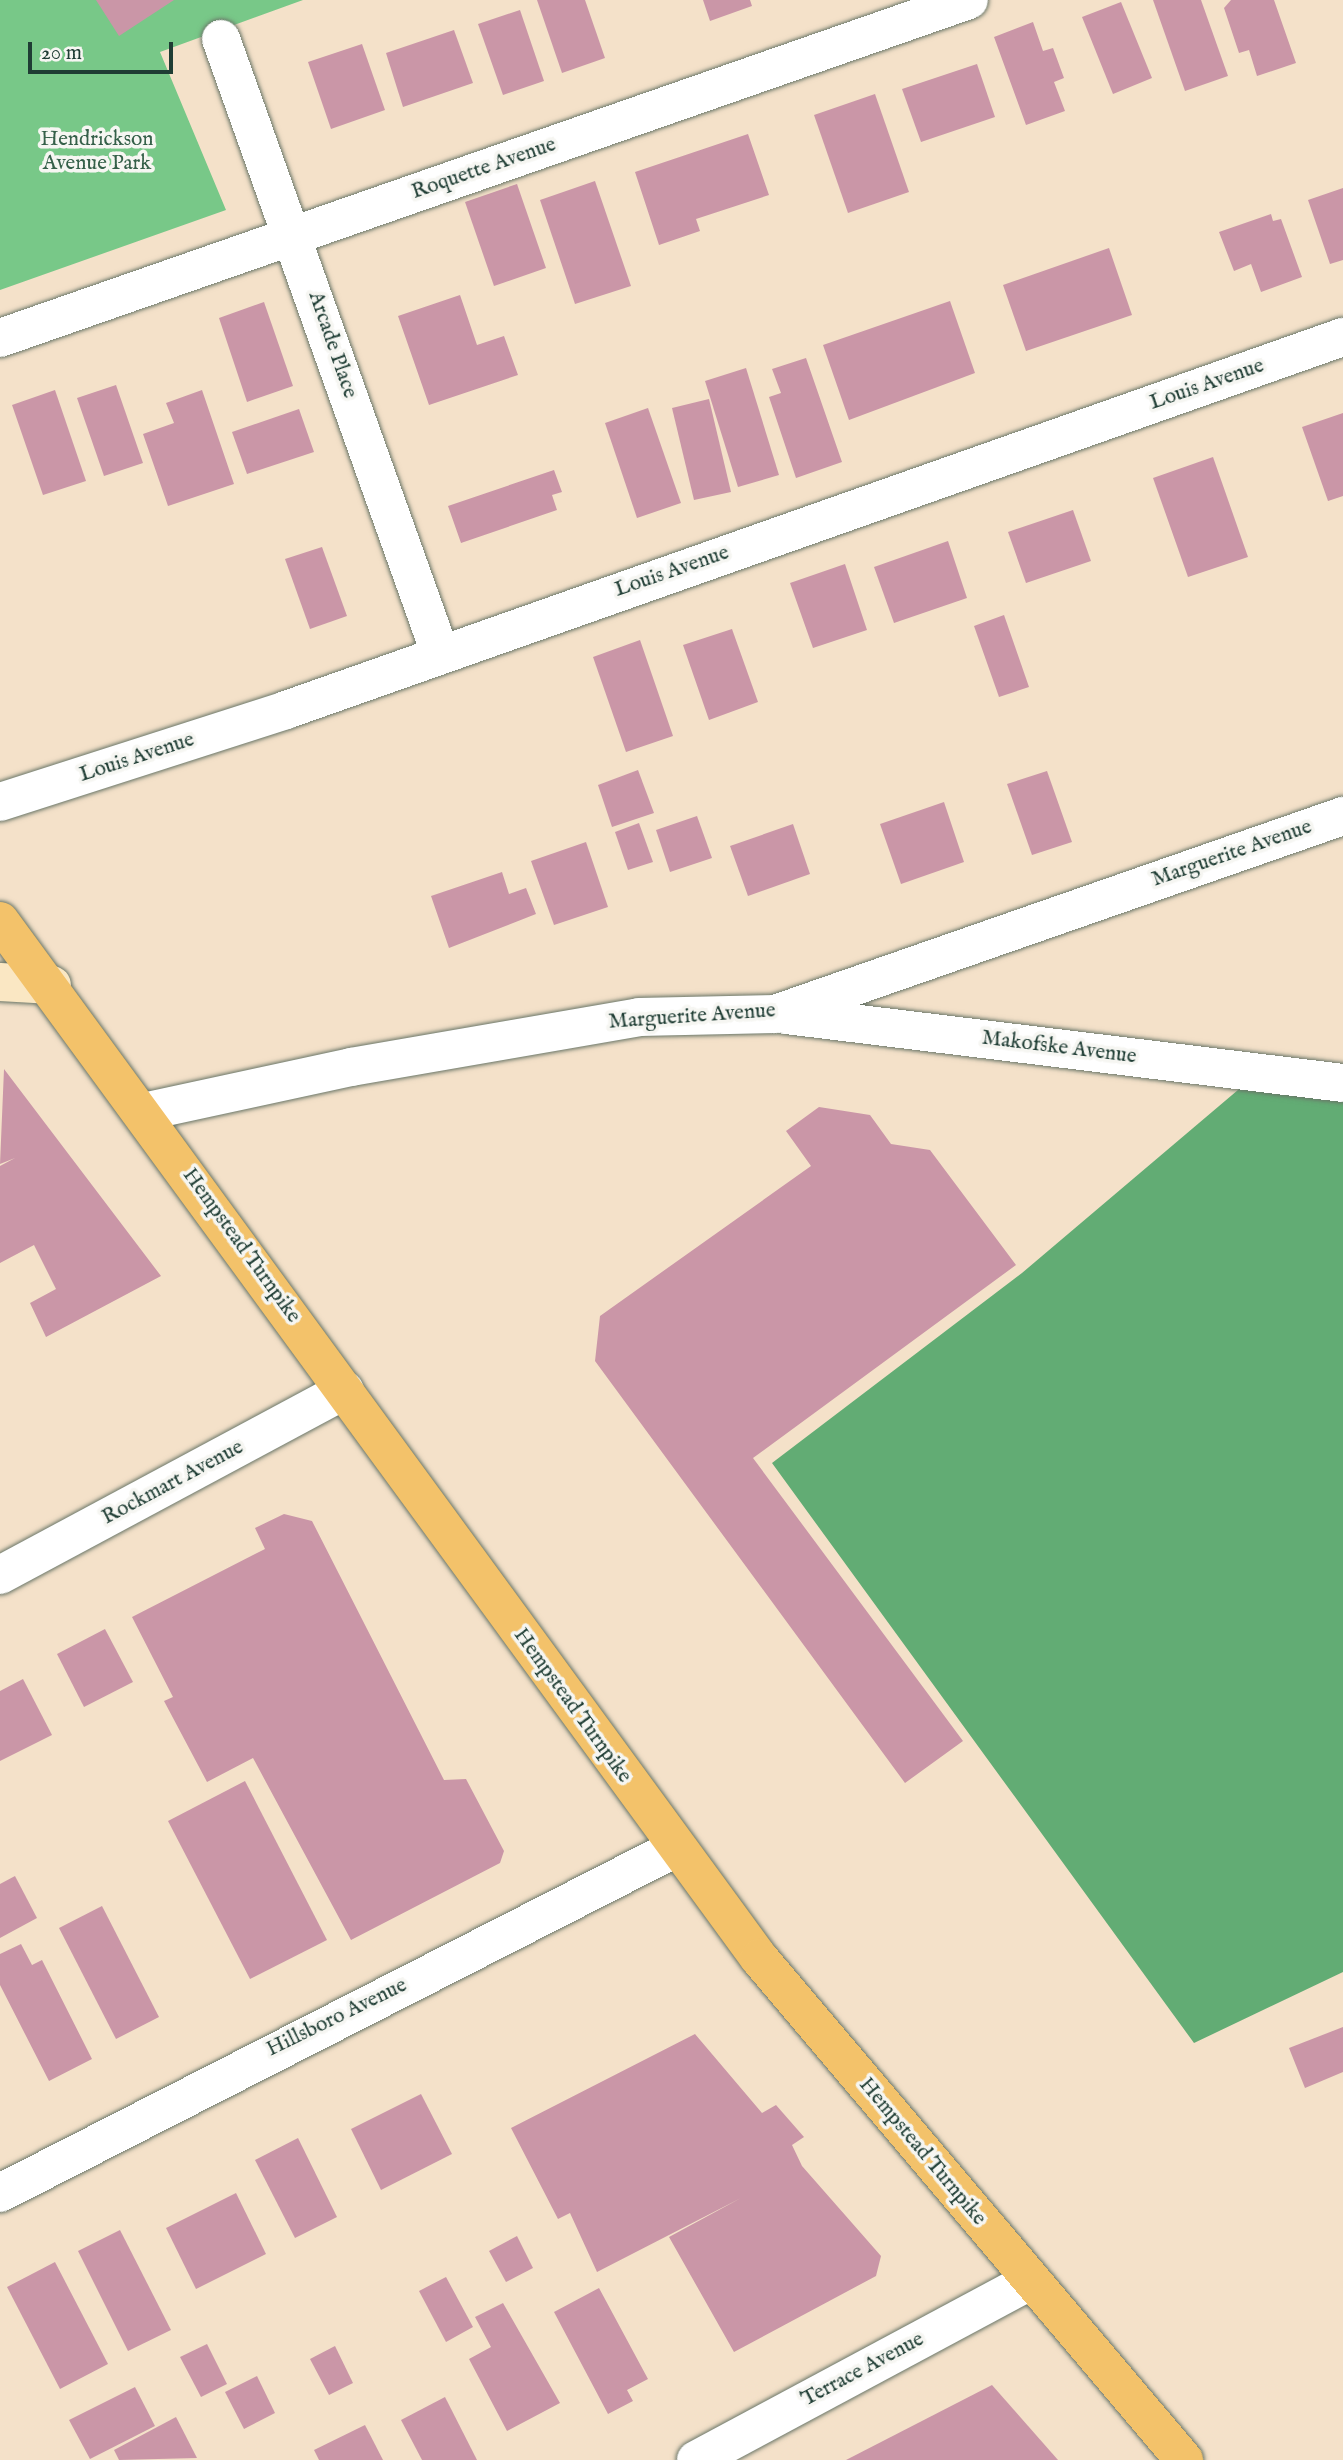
<!DOCTYPE html>
<style>
body{margin:0}
#map{position:relative;width:1343px;height:2460px;overflow:hidden;background:#f4e1c9;font-family:"IM FELL English",serif}
div>[style]{position:absolute}
.green>*{inset:0;background:#78c888}
.forest>*{inset:0;background:#62ac74}
.building>*{inset:0;background:#ca96a7}
.roads{filter:drop-shadow(0 0 2px #6a7668) drop-shadow(0 0 2px #6a7668)}
.street>*{height:38px;margin:-19px;padding:0 19px;transform-origin:19px;border-radius:19px;background:#fff}
.secondary>*{height:38px;margin:-19px;padding:0 19px;transform-origin:19px;border-radius:19px;background:#fae7c3}
.primary>*{height:38px;margin:-19px;padding:0 19px;transform-origin:19px;border-radius:19px;background:#f3c26a}
span{translate:-50% -50%;white-space:nowrap;text-align:center;line-height:1.15;-webkit-text-stroke:7px #f6f6f2;paint-order:stroke}
.park-label{font-size:21px;color:#356049}
.street-label{font-size:21px;color:#1f3d34}
.scale{position:absolute;left:28px;top:42px;width:145px;height:32px;box-sizing:border-box;border:4px solid #1f3d34;border-top:0;padding-left:9px;font-size:21px;line-height:24px;white-space:nowrap;color:#1f3d34;-webkit-text-stroke:5px #f6f6f2;paint-order:stroke}
</style>
<div id="map">
<div class="green">
<div style="clip-path:polygon(0 0,303px 0,160px 52px,226px 210px,0 290px)"></div>
</div>
<div class="forest">
<div style="clip-path:polygon(1258px 1073px,1343px 1084px,1343px 1972px,1194px 2043px,772px 1463px,1022px 1273px)"></div>
</div>
<div class="building">
<div style="clip-path:polygon(96px 0,174px 0,119px 36px)"></div>
<div style="clip-path:polygon(537px 0,585px 0,605px 58px,562px 73px)"></div>
<div style="clip-path:polygon(703px 0,750px 0,752px 6px,710px 21px)"></div>
<div style="clip-path:polygon(1153px 0,1201px 0,1228px 76px,1185px 91px)"></div>
<div style="clip-path:polygon(1231px 0,1274px 0,1296px 63px,1257px 76px,1249px 50px,1239px 53px,1224px 8px)"></div>
<div style="clip-path:polygon(1121px 2px,1152px 78px,1113px 94px,1082px 17px)"></div>
<div style="clip-path:polygon(520px 10px,544px 81px,503px 95px,478px 24px)"></div>
<div style="clip-path:polygon(1033px 22px,1043px 51px,1053px 48px,1064px 78px,1054px 82px,1065px 111px,1026px 125px,994px 37px)"></div>
<div style="clip-path:polygon(454px 30px,473px 83px,403px 107px,386px 53px)"></div>
<div style="clip-path:polygon(362px 44px,385px 110px,331px 129px,308px 62px)"></div>
<div style="clip-path:polygon(977px 64px,995px 117px,921px 142px,902px 89px)"></div>
<div style="clip-path:polygon(875px 94px,909px 192px,848px 213px,814px 115px)"></div>
<div style="clip-path:polygon(748px 134px,769px 195px,696px 219px,700px 231px,659px 245px,635px 172px)"></div>
<div style="clip-path:polygon(595px 181px,631px 286px,575px 304px,540px 200px)"></div>
<div style="clip-path:polygon(517px 184px,546px 268px,494px 286px,465px 202px)"></div>
<div style="clip-path:polygon(1343px 188px,1343px 260px,1330px 264px,1308px 200px)"></div>
<div style="clip-path:polygon(1271px 214px,1273px 221px,1281px 219px,1302px 277px,1261px 292px,1251px 264px,1234px 271px,1219px 232px)"></div>
<div style="clip-path:polygon(1109px 248px,1132px 315px,1026px 351px,1003px 285px)"></div>
<div style="clip-path:polygon(460px 295px,477px 345px,504px 336px,518px 375px,429px 405px,398px 316px)"></div>
<div style="clip-path:polygon(950px 301px,975px 373px,849px 420px,823px 345px)"></div>
<div style="clip-path:polygon(264px 302px,293px 386px,247px 402px,219px 318px)"></div>
<div style="clip-path:polygon(806px 358px,842px 462px,796px 478px,769px 397px,781px 393px,772px 369px)"></div>
<div style="clip-path:polygon(746px 368px,779px 475px,738px 487px,705px 381px)"></div>
<div style="clip-path:polygon(116px 385px,143px 463px,104px 476px,77px 398px)"></div>
<div style="clip-path:polygon(55px 390px,86px 481px,43px 495px,12px 405px)"></div>
<div style="clip-path:polygon(202px 390px,234px 484px,168px 506px,143px 434px,174px 423px,166px 403px)"></div>
<div style="clip-path:polygon(709px 399px,731px 492px,694px 500px,672px 408px)"></div>
<div style="clip-path:polygon(648px 408px,681px 503px,637px 518px,605px 423px)"></div>
<div style="clip-path:polygon(299px 409px,314px 452px,247px 474px,232px 432px)"></div>
<div style="clip-path:polygon(1343px 413px,1343px 496px,1328px 501px,1302px 427px)"></div>
<div style="clip-path:polygon(1213px 457px,1248px 557px,1188px 577px,1153px 478px)"></div>
<div style="clip-path:polygon(554px 470px,562px 492px,552px 495px,557px 510px,461px 543px,448px 506px)"></div>
<div style="clip-path:polygon(1073px 510px,1091px 561px,1026px 583px,1008px 532px)"></div>
<div style="clip-path:polygon(948px 541px,967px 598px,894px 623px,874px 567px)"></div>
<div style="clip-path:polygon(322px 547px,347px 616px,310px 629px,285px 559px)"></div>
<div style="clip-path:polygon(845px 564px,867px 630px,813px 648px,790px 583px)"></div>
<div style="clip-path:polygon(1004px 615px,1029px 687px,999px 697px,974px 626px)"></div>
<div style="clip-path:polygon(732px 629px,758px 702px,709px 720px,683px 645px)"></div>
<div style="clip-path:polygon(640px 640px,673px 736px,626px 752px,593px 657px)"></div>
<div style="clip-path:polygon(638px 770px,654px 813px,612px 827px,598px 785px)"></div>
<div style="clip-path:polygon(1047px 771px,1072px 842px,1032px 855px,1007px 784px)"></div>
<div style="clip-path:polygon(944px 802px,964px 862px,901px 884px,880px 824px)"></div>
<div style="clip-path:polygon(697px 816px,712px 858px,670px 872px,656px 830px)"></div>
<div style="clip-path:polygon(639px 823px,653px 862px,628px 870px,615px 832px)"></div>
<div style="clip-path:polygon(793px 824px,810px 874px,748px 896px,730px 846px)"></div>
<div style="clip-path:polygon(586px 842px,608px 907px,554px 925px,531px 861px)"></div>
<div style="clip-path:polygon(502px 872px,509px 894px,526px 888px,536px 914px,449px 948px,431px 896px)"></div>
<div style="clip-path:polygon(4px 1069px,161px 1276px,46px 1337px,30px 1303px,56px 1289px,34px 1245px,0 1263px,0 1166px,15px 1158px,0 1164px)"></div>
<div style="clip-path:polygon(819px 1107px,870px 1115px,891px 1144px,930px 1150px,1016px 1265px,753px 1458px,963px 1741px,905px 1783px,595px 1361px,600px 1316px,811px 1166px,786px 1131px)"></div>
<div style="clip-path:polygon(284px 1514px,312px 1521px,444px 1780px,466px 1779px,504px 1851px,500px 1863px,351px 1940px,253px 1758px,207px 1782px,164px 1701px,173px 1697px,132px 1617px,265px 1549px,255px 1528px)"></div>
<div style="clip-path:polygon(105px 1629px,133px 1682px,84px 1707px,57px 1654px)"></div>
<div style="clip-path:polygon(23px 1679px,52px 1735px,0 1761px,0 1691px)"></div>
<div style="clip-path:polygon(245px 1781px,327px 1940px,250px 1979px,168px 1821px)"></div>
<div style="clip-path:polygon(15px 1876px,37px 1918px,0 1938px,0 1884px)"></div>
<div style="clip-path:polygon(102px 1906px,159px 2017px,116px 2039px,59px 1928px)"></div>
<div style="clip-path:polygon(21px 1944px,32px 1965px,42px 1960px,92px 2059px,49px 2081px,0 1985px,0 1954px)"></div>
<div style="clip-path:polygon(1343px 2027px,1343px 2072px,1305px 2088px,1289px 2048px)"></div>
<div style="clip-path:polygon(695px 2034px,762px 2113px,776px 2105px,804px 2137px,792px 2145px,802px 2166px,881px 2256px,876px 2276px,734px 2352px,669px 2237px,741px 2198px,597px 2272px,570px 2213px,558px 2219px,511px 2128px)"></div>
<div style="clip-path:polygon(421px 2094px,452px 2154px,381px 2190px,351px 2129px)"></div>
<div style="clip-path:polygon(298px 2138px,337px 2217px,295px 2238px,255px 2160px)"></div>
<div style="clip-path:polygon(236px 2193px,266px 2254px,196px 2289px,166px 2228px)"></div>
<div style="clip-path:polygon(120px 2230px,171px 2330px,128px 2351px,78px 2251px)"></div>
<div style="clip-path:polygon(517px 2236px,533px 2268px,506px 2282px,489px 2251px)"></div>
<div style="clip-path:polygon(55px 2262px,108px 2364px,60px 2389px,7px 2287px)"></div>
<div style="clip-path:polygon(446px 2277px,473px 2327px,446px 2342px,419px 2291px)"></div>
<div style="clip-path:polygon(599px 2288px,648px 2379px,627px 2390px,633px 2401px,608px 2414px,554px 2312px)"></div>
<div style="clip-path:polygon(503px 2303px,560px 2403px,507px 2431px,469px 2359px,491px 2347px,475px 2317px)"></div>
<div style="clip-path:polygon(207px 2344px,227px 2384px,201px 2397px,180px 2357px)"></div>
<div style="clip-path:polygon(335px 2346px,353px 2383px,329px 2395px,310px 2359px)"></div>
<div style="clip-path:polygon(257px 2376px,275px 2413px,244px 2429px,225px 2392px)"></div>
<div style="clip-path:polygon(992px 2385px,1058px 2460px,846px 2460px)"></div>
<div style="clip-path:polygon(135px 2387px,155px 2426px,90px 2459px,69px 2420px)"></div>
<div style="clip-path:polygon(445px 2397px,477px 2460px,422px 2460px,401px 2420px)"></div>
<div style="clip-path:polygon(176px 2417px,197px 2458px,119px 2460px,114px 2450px)"></div>
<div style="clip-path:polygon(365px 2425px,383px 2460px,319px 2460px,314px 2450px)"></div>
</div>
<div class="roads">
<div class="street">
<div style="left:221px;top:39px;width:652px;rotate:70.37deg"></div>
<div style="left:0;top:338px;width:1026px;rotate:-19.23deg"></div>
<div style="left:0;top:802px;width:300px;rotate:-17.8deg"></div>
<div style="left:286px;top:710px;width:1121px;rotate:-19.44deg"></div>
<div style="left:786px;top:1015px;width:561px;rotate:6.96deg"></div>
<div style="left:143px;top:1112px;width:213px;rotate:-12.2deg"></div>
<div style="left:351px;top:1067px;width:292px;rotate:-9.8deg"></div>
<div style="left:639px;top:1017px;width:136px;rotate:-1.3deg"></div>
<div style="left:775px;top:1014px;width:602px;rotate:-19.22deg"></div>
<div style="left:0;top:1575px;width:391px;rotate:-28.2deg"></div>
<div style="left:0;top:2193px;width:759px;rotate:-27.04deg"></div>
<div style="left:696px;top:2460px;width:380px;rotate:-28.2deg"></div>
</div>
<div class="secondary">
<div style="left:0;top:982px;width:52px;rotate:3.3deg"></div>
</div>
<div class="primary">
<div style="left:0;top:921px;width:1285px;rotate:53.8deg"></div>
<div style="left:759px;top:1958px;width:658px;rotate:49.75deg"></div>
</div>
</div>
<div class="park-label">
<span style="left:97px;top:152px">Hendrickson<br>Avenue Park</span>
</div>
<div class="street-label">
<span style="left:484px;top:169px;rotate:-19deg">Roquette Avenue</span>
<span style="left:332px;top:345px;rotate:71deg">Arcade Place</span>
<span style="left:1207px;top:385px;rotate:-19deg">Louis Avenue</span>
<span style="left:672px;top:572px;rotate:-19deg">Louis Avenue</span>
<span style="left:137px;top:758px;rotate:-18deg">Louis Avenue</span>
<span style="left:1232px;top:854px;rotate:-19deg">Marguerite Avenue</span>
<span style="left:692px;top:1017px;rotate:-4deg">Marguerite Avenue</span>
<span style="left:1059px;top:1048px;rotate:7deg">Makofske Avenue</span>
<span style="left:241px;top:1246px;rotate:54deg">Hempstead Turnpike</span>
<span style="left:173px;top:1483px;rotate:-28deg">Rockmart Avenue</span>
<span style="left:572px;top:1706px;rotate:54deg">Hempstead Turnpike</span>
<span style="left:337px;top:2018px;rotate:-26deg">Hillsboro Avenue</span>
<span style="left:922px;top:2152px;rotate:50deg">Hempstead Turnpike</span>
<span style="left:863px;top:2370px;rotate:-28deg">Terrace Avenue</span>
</div>
<div class="scale">20 m</div>
</div>
